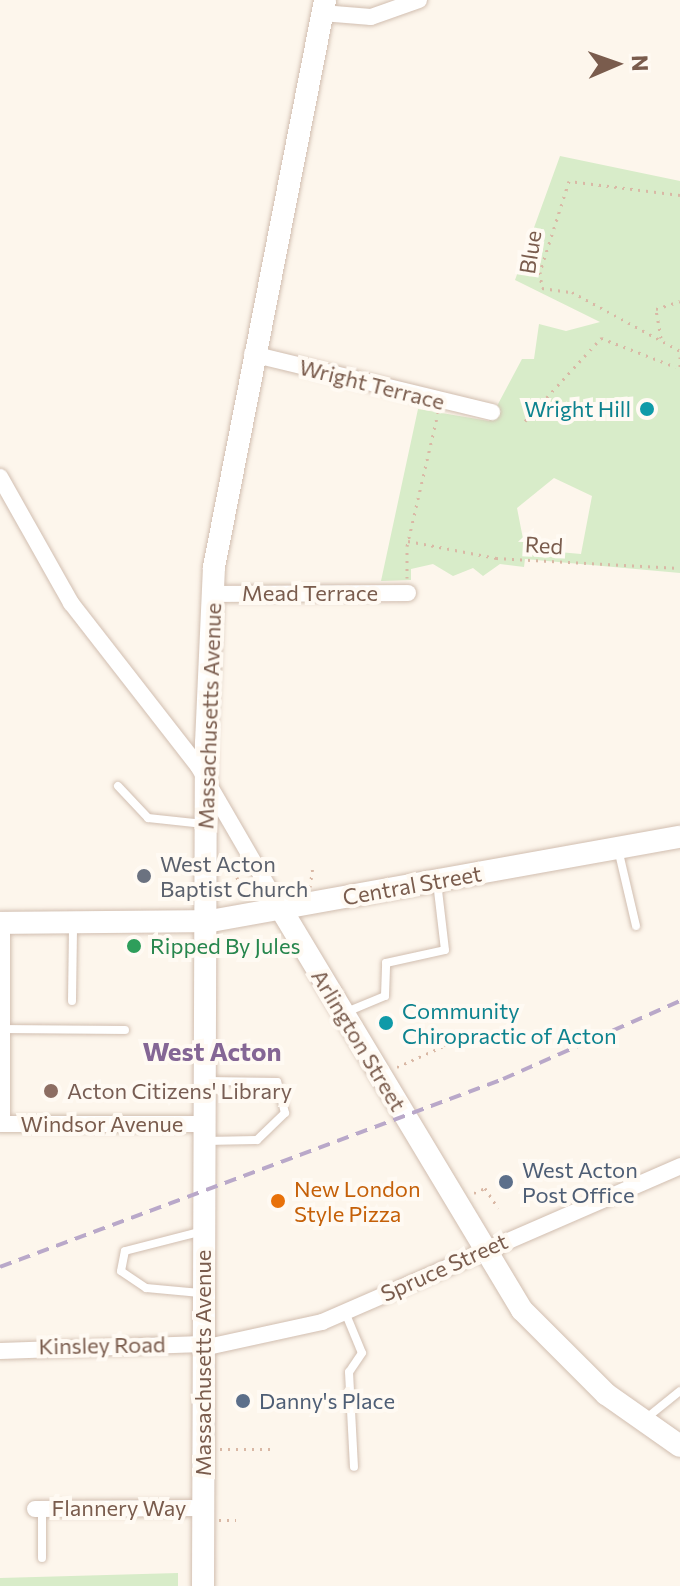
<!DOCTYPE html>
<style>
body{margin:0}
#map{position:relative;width:680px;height:1586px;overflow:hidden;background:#fdf6ec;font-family:Commissioner,sans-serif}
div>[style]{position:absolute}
.green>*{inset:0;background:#d8ecc9}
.path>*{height:3px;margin-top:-1.5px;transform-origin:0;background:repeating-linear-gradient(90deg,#d9b8a5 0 2px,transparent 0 8px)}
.roads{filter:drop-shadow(0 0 2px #d1beb0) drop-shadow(0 0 2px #d1beb0)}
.lane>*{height:8px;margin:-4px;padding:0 4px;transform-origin:4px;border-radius:4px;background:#fff}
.street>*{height:16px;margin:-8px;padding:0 8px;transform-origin:8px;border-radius:8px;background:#fff}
.secondary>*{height:22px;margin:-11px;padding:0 11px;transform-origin:11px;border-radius:11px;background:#fff}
.rail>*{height:4px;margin-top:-2px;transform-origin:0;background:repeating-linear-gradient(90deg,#b9a8c9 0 12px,transparent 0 20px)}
.dots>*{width:22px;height:22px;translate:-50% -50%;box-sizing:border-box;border:4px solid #fffaf3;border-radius:50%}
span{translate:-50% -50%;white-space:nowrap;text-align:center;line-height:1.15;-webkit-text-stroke:8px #fffaf3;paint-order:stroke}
.street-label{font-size:22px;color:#7a5c4d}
.culture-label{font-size:22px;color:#0d838f}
.right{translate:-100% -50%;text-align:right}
.left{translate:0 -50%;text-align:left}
.worship-label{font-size:22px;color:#5b616d}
.leisure-label{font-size:22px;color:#27864d}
.education-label{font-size:22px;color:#785e54}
.service-label{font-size:22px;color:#4e5e75}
.food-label{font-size:22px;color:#c56008}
.quarter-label{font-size:26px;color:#846695;font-weight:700}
.north{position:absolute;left:576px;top:24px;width:80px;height:80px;-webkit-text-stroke:6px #fffaf3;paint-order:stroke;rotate:88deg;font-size:22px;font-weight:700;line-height:32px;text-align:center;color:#7a5c4d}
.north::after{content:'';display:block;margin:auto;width:28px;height:36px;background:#7a5c4d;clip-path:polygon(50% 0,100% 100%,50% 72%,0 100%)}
</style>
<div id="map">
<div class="green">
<div style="clip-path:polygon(evenodd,560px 156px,680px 181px,680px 573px,525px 559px,524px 567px,500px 564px,483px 576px,473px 568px,453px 576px,433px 564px,411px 569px,411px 580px,381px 581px,418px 409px,489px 421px,522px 359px,534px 359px,539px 324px,566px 331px,600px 322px,515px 280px,560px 156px,554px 478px,592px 496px,581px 554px,525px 549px,517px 508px,554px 478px)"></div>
<div style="clip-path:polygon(178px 1573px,178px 1586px,0 1586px,0 1578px)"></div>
</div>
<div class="path">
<div style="left:680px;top:195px;width:112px;rotate:-172.8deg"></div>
<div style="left:569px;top:181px;width:96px;rotate:107.7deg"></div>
<div style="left:540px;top:272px;width:16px;rotate:83deg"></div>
<div style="left:542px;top:288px;width:30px;rotate:8deg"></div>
<div style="left:572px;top:292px;width:123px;rotate:28.6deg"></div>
<div style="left:661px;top:338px;width:29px;rotate:-100deg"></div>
<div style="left:656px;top:309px;width:25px;rotate:-18deg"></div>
<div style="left:680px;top:357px;width:13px;rotate:90deg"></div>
<div style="left:525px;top:421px;width:113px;rotate:-47.5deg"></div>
<div style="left:601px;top:338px;width:80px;rotate:21.1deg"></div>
<div style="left:408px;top:541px;width:90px;rotate:10.9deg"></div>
<div style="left:496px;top:558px;width:184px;rotate:3.1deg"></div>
<div style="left:407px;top:578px;width:32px;rotate:-90deg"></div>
<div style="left:407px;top:546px;width:137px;rotate:-76.9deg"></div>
<div style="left:237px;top:884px;width:7px;rotate:-90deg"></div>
<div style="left:237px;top:877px;width:18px;rotate:77deg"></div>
<div style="left:310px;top:887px;width:21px;rotate:-82deg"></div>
<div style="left:397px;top:1067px;width:54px;rotate:-24.2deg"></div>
<div style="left:446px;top:1045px;width:12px;rotate:-166deg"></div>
<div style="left:474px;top:1193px;width:12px;rotate:-24deg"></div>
<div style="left:485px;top:1188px;width:24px;rotate:57deg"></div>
<div style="left:220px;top:1449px;width:56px"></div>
<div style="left:219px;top:1520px;width:17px"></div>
</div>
<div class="roads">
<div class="lane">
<div style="left:118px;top:786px;width:44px;rotate:46.8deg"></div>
<div style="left:148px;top:818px;width:56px;rotate:6.1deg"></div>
<div style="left:618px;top:849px;width:79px;rotate:76.8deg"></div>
<div style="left:72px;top:1001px;width:75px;rotate:-89.2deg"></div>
<div style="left:344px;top:1013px;width:44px;rotate:-22.5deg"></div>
<div style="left:385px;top:996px;width:33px;rotate:-88deg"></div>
<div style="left:386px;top:963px;width:60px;rotate:-12.4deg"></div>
<div style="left:445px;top:950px;width:68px;rotate:-96.7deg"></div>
<div style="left:3px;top:1029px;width:122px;rotate:0.5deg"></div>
<div style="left:205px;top:1141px;width:52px;rotate:-1.1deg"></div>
<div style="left:257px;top:1140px;width:39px;rotate:-44deg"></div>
<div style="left:285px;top:1113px;width:32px;rotate:-104deg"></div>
<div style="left:277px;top:1082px;width:70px;rotate:-179.2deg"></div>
<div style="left:200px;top:1293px;width:54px;rotate:-174.7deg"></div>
<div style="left:146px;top:1288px;width:30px;rotate:-146deg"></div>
<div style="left:121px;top:1271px;width:20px;rotate:-79deg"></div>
<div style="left:125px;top:1251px;width:81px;rotate:-14.4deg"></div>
<div style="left:345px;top:1312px;width:44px;rotate:67.5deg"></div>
<div style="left:362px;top:1353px;width:23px;rotate:124deg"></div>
<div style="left:349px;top:1372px;width:95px;rotate:87deg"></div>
<div style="left:644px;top:1420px;width:46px;rotate:-38.9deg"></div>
<div style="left:42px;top:1558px;width:48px;rotate:-90deg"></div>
</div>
<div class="street">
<div style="left:322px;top:13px;width:49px;rotate:4.7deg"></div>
<div style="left:371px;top:17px;width:51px;rotate:-19.5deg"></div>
<div style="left:252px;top:354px;width:247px;rotate:13.6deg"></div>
<div style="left:0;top:477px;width:145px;rotate:60.6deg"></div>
<div style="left:71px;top:603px;width:207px;rotate:52.1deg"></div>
<div style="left:198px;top:766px;width:165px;rotate:59.9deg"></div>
<div style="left:213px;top:594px;width:195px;rotate:-0.3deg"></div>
<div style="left:2px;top:923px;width:201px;rotate:90deg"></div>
<div style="left:0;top:1124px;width:204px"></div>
<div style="left:203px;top:1348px;width:122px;rotate:-12.3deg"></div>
<div style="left:322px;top:1322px;width:391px;rotate:-23.5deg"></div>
<div style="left:0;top:1351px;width:203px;rotate:-2deg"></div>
<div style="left:35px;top:1509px;width:168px;rotate:-0.3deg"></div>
</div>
<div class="secondary">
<div style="left:281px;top:909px;width:468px;rotate:59deg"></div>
<div style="left:522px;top:1310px;width:119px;rotate:45deg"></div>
<div style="left:606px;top:1394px;width:90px;rotate:35.1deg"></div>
<div style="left:0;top:923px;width:211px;rotate:-0.5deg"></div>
<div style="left:211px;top:921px;width:476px;rotate:-10.2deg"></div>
<div style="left:203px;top:1586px;width:843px;rotate:-89.8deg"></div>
<div style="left:206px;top:743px;width:176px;rotate:-87.4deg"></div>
<div style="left:214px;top:567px;width:578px;rotate:-78.92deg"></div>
</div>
</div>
<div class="rail">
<div style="left:0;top:1267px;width:537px;rotate:-20.49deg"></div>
<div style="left:503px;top:1079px;width:193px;rotate:-23.8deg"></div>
</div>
<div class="dots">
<div style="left:647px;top:409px;background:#0f9aa8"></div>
<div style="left:144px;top:876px;background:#6b7280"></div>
<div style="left:134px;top:946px;background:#2e9e5b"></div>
<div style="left:386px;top:1023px;background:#0f9aa8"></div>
<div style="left:51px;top:1091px;background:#8d6e63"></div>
<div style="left:506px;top:1182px;background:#5c6f8a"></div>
<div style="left:278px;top:1201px;background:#e8710a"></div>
<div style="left:243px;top:1401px;background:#5c6f8a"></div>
</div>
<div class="street-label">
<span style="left:530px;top:252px;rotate:-81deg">Blue</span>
<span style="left:372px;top:384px;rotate:14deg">Wright Terrace</span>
<span style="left:544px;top:545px;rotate:3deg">Red</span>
<span style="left:310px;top:593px">Mead Terrace</span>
<span style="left:209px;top:716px;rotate:-88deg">Massachusetts Avenue</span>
<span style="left:412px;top:885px;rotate:-10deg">Central Street</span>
<span style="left:359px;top:1040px;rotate:59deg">Arlington Street</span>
<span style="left:102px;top:1124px">Windsor Avenue</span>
<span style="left:444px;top:1267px;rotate:-24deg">Spruce Street</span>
<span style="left:102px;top:1345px;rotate:-1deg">Kinsley Road</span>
<span style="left:203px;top:1363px;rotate:-90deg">Massachusetts Avenue</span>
<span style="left:119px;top:1508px">Flannery Way</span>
</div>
<div class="culture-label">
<span class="right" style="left:631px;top:409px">Wright Hill</span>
<span class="left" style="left:402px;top:1023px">Community<br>Chiropractic of Acton</span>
</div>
<div class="worship-label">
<span class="left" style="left:160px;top:876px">West Acton<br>Baptist Church</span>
</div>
<div class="leisure-label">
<span class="left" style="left:150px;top:946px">Ripped By Jules</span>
</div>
<div class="education-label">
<span class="left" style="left:67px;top:1091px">Acton Citizens' Library</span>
</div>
<div class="service-label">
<span class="left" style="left:522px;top:1182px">West Acton<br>Post Office</span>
<span class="left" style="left:259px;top:1401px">Danny's Place</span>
</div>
<div class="food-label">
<span class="left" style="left:294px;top:1201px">New London<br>Style Pizza</span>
</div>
<div class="quarter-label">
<span style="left:212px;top:1051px">West Acton</span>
</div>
<div class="north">N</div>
</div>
